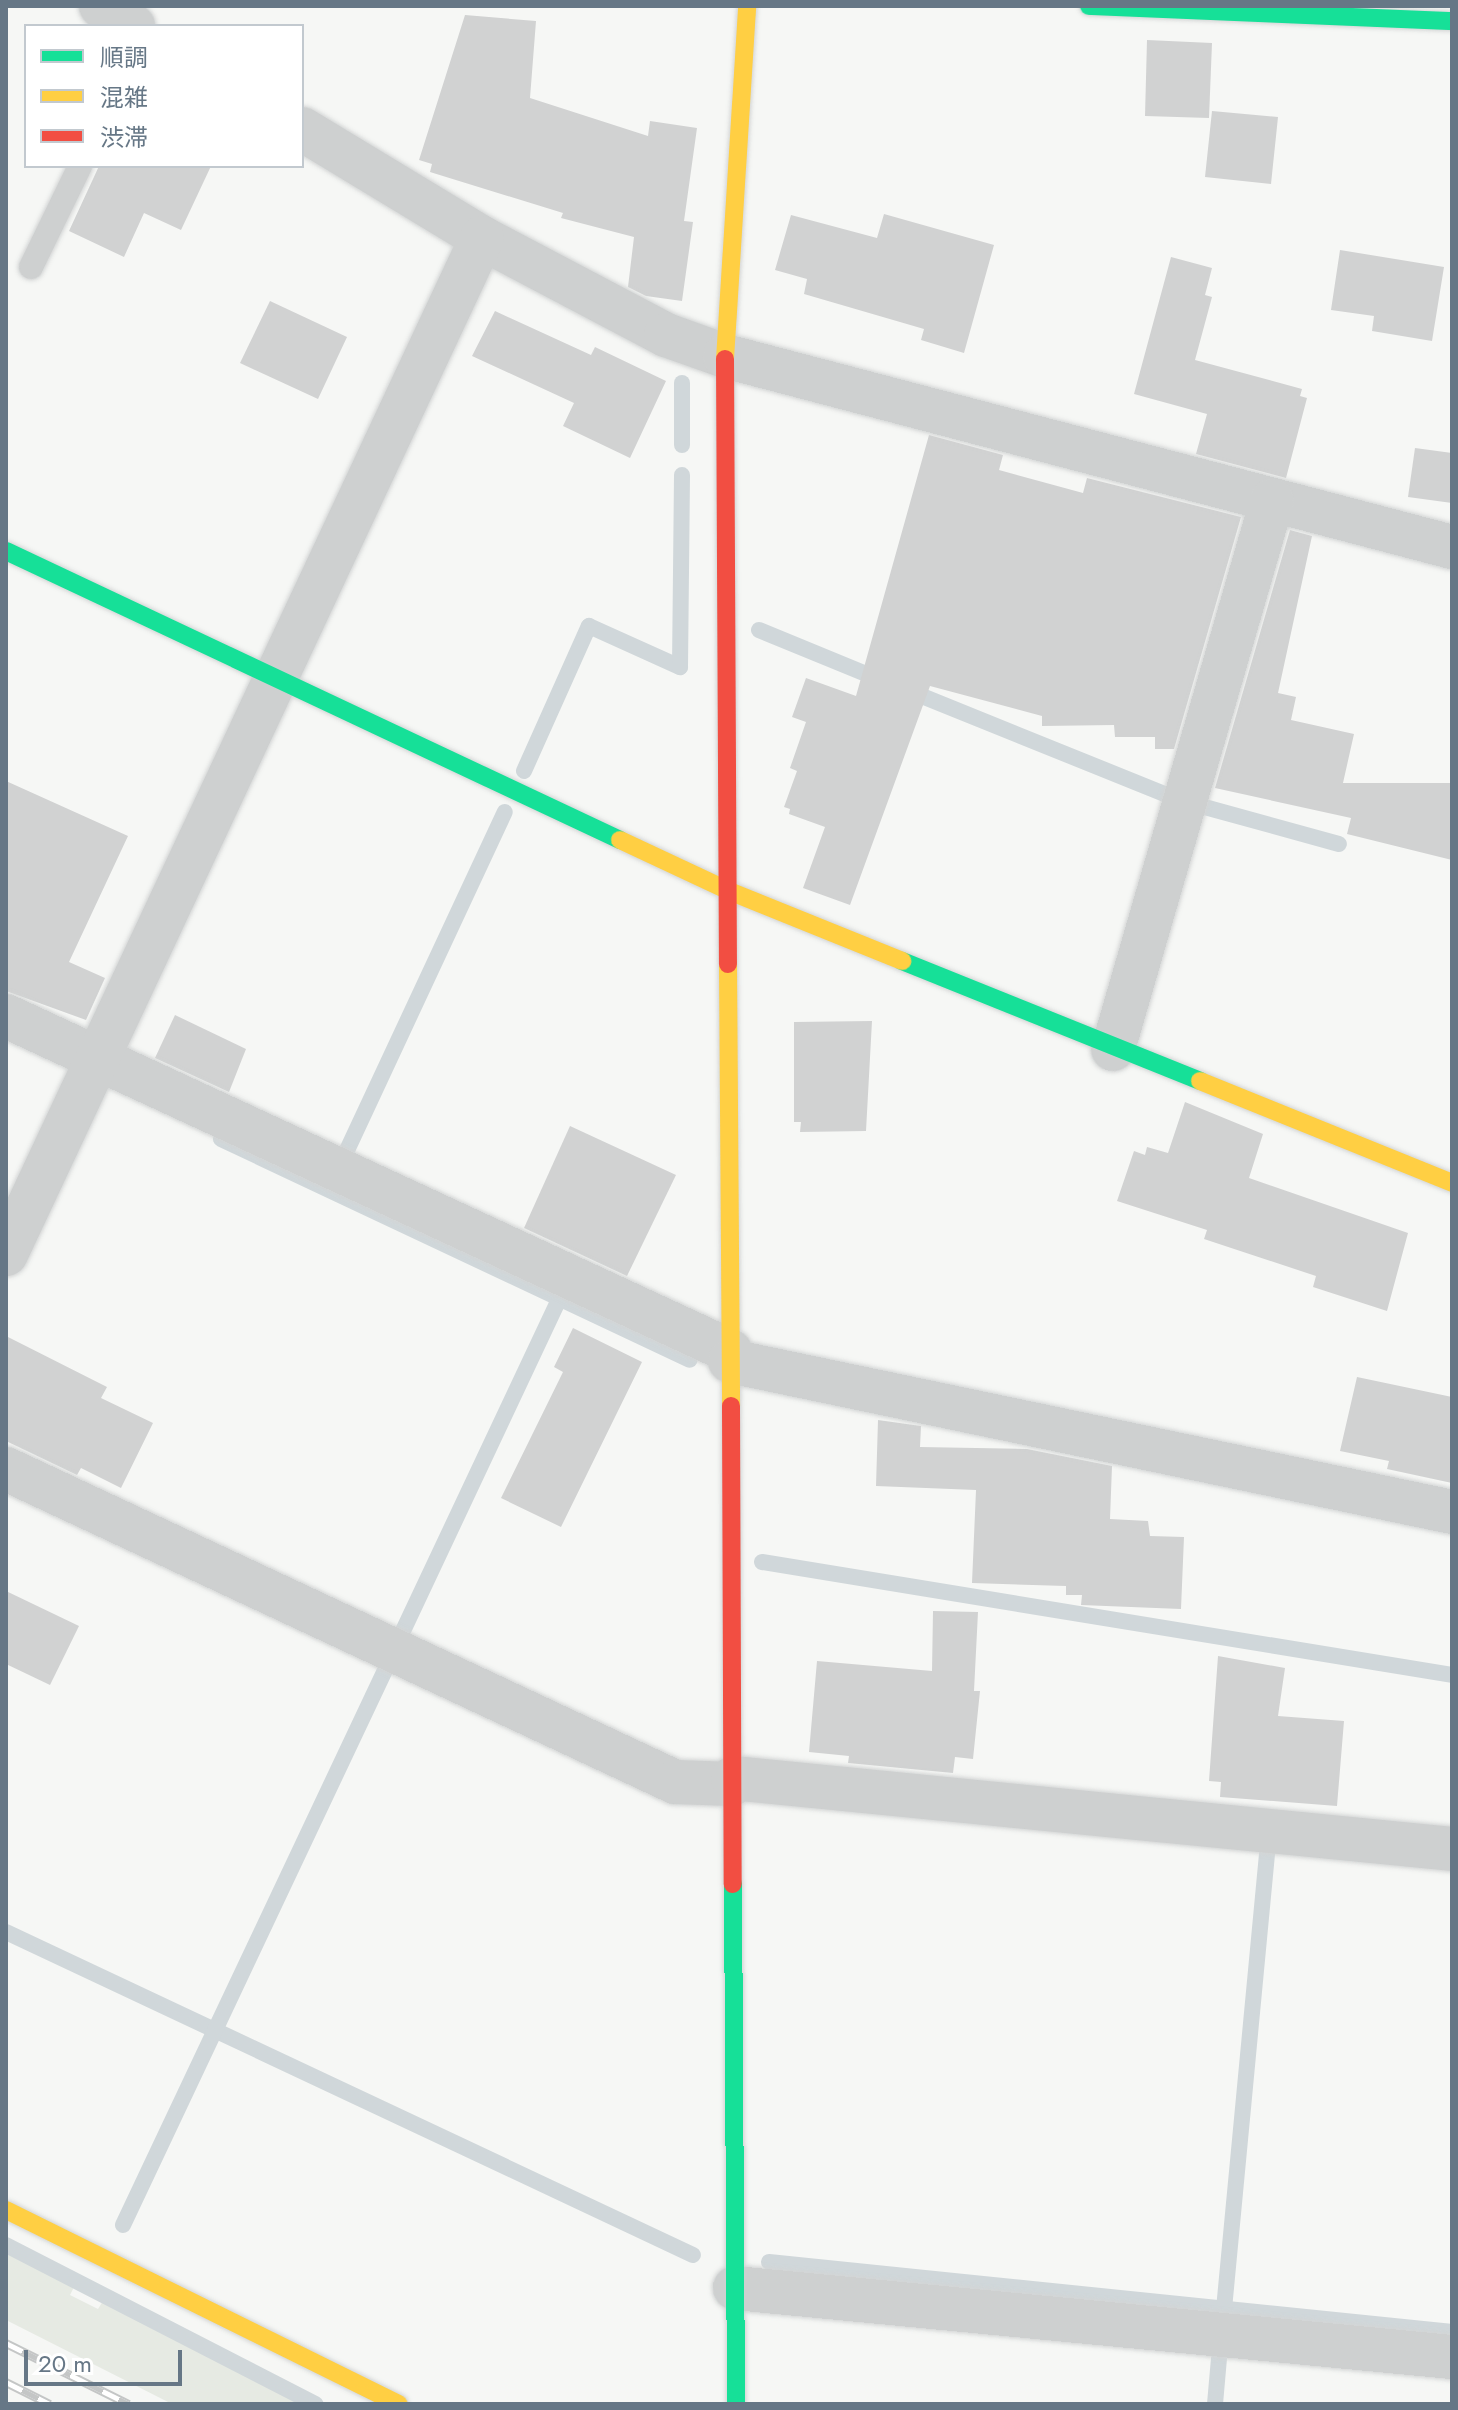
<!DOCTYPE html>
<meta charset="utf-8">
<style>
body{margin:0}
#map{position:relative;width:1458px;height:2410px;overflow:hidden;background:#f6f7f5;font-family:Jost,"Noto Sans JP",sans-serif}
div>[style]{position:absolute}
.green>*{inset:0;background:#e6eae3}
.stream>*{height:16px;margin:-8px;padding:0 8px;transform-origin:8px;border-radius:8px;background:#d0d7da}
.building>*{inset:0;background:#d1d2d2}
.roads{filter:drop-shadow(0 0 2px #d3d5d5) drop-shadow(0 0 2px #d3d5d5)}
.lane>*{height:24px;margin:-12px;padding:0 12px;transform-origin:12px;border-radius:12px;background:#ced0d0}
.street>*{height:44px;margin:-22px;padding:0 22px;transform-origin:22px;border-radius:22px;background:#ced0d0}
.fast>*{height:18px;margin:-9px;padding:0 9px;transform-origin:9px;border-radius:9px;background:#16e098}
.slow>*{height:18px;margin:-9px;padding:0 9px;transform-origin:9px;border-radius:9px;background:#ffcf43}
.jam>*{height:18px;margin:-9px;padding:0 9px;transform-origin:9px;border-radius:9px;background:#f24e42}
.rail>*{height:9px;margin-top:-4.5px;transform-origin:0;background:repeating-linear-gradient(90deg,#fff 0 18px,#c4c6c6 0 36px);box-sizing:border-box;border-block:2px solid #c4c6c6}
span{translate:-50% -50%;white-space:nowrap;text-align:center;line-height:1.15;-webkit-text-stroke:8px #fff;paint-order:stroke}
.frame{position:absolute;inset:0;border:8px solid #667786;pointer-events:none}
.legend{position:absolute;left:24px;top:24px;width:280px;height:144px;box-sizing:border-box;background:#fff;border:2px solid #c2c9cf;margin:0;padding:10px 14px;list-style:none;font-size:24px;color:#667786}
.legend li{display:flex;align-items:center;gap:16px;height:40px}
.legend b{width:40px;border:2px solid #c2c9cf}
.scale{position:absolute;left:24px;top:2350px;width:158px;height:36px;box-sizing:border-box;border:4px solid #667786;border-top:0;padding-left:10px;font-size:24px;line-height:28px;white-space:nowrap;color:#667786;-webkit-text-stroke:6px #fff;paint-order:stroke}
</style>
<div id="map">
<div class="green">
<div style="clip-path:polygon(6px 2251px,75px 2285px,70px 2295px,98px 2309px,103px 2301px,305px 2404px,172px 2404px,6px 2320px)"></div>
</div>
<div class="stream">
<div style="left:682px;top:445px;width:62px;rotate:-90deg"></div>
<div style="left:759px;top:630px;width:132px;rotate:22.3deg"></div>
<div style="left:907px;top:690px;width:286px;rotate:22deg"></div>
<div style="left:524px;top:771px;width:159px;rotate:-65.9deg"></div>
<div style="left:589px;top:626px;width:100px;rotate:24.3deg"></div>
<div style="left:680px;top:667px;width:192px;rotate:-89.4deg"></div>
<div style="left:1201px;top:806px;width:143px;rotate:15.4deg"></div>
<div style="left:221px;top:1139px;width:518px;rotate:25.23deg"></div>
<div style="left:342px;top:1161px;width:385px;rotate:-65deg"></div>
<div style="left:762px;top:1562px;width:699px;rotate:9.3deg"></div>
<div style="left:402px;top:1633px;width:369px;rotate:-64.8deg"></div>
<div style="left:6px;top:1932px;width:759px;rotate:25.18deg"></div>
<div style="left:123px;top:2225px;width:616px;rotate:-64.72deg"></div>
<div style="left:6px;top:2245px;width:348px;rotate:27.2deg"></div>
<div style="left:769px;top:2262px;width:687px;rotate:5.85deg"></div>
<div style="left:1224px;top:2309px;width:460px;rotate:-84.6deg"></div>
<div style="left:1215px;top:2404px;width:46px;rotate:-85deg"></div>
</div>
<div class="building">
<div style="clip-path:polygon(465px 15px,536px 21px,530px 98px,648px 136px,650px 121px,697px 128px,684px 221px,693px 222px,682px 301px,646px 296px,628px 287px,634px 237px,561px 218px,563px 213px,430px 172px,432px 164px,419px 160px)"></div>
<div style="clip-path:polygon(1147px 40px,1212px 43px,1209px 118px,1145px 116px)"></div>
<div style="clip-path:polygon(1212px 111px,1278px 117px,1271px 184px,1205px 177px)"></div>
<div style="clip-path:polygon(99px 166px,211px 166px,181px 230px,144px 213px,124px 257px,69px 231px)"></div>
<div style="clip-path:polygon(884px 214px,994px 245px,964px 353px,921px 340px,924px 329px,804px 294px,807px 279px,775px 270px,791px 215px,877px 238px)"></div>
<div style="clip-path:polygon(1340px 250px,1444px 267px,1432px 341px,1372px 331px,1374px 316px,1331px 310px)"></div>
<div style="clip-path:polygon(1171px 257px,1212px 268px,1205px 295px,1212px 297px,1195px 360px,1302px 389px,1300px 396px,1307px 398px,1286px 478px,1196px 454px,1207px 414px,1134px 394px)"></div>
<div style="clip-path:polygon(270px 301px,347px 337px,318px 399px,240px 363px)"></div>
<div style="clip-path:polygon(495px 311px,591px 355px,595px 347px,666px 381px,630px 458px,563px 426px,574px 403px,472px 356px)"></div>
<div style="clip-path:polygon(929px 435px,1003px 455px,999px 470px,1083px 493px,1087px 478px,1241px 517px,1174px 749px,1155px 749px,1155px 737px,1115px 737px,1114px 725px,1042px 726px,1042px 716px,930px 686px,850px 905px,803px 888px,825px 827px,789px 814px,790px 809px,784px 807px,797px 771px,790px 768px,806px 722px,792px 717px,806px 678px,856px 696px)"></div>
<div style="clip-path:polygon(1415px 448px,1452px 453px,1452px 503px,1408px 497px)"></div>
<div style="clip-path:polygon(1290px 530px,1312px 536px,1278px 693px,1296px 697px,1291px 720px,1354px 734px,1343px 783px,1452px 783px,1452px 860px,1347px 834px,1351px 818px,1215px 788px)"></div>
<div style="clip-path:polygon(6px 781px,128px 836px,69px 962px,105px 978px,86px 1020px,6px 991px)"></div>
<div style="clip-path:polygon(175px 1015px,246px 1049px,229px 1092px,155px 1058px)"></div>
<div style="clip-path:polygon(872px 1021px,866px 1131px,800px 1132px,801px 1122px,794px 1122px,794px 1022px)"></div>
<div style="clip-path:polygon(1185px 1102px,1263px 1134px,1249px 1178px,1408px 1233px,1387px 1311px,1313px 1287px,1316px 1276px,1204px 1239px,1207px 1230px,1117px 1201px,1134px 1151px,1145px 1155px,1147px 1147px,1168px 1153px)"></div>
<div style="clip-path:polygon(570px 1126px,676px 1175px,627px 1276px,524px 1228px)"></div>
<div style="clip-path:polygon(573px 1328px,642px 1362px,561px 1527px,501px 1498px,563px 1372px,554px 1367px)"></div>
<div style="clip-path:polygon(6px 1336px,107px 1387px,101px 1398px,153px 1423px,121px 1488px,81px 1468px,77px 1475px,6px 1441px)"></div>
<div style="clip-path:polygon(1357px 1377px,1452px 1397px,1452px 1483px,1387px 1469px,1389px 1461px,1340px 1451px)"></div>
<div style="clip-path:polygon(878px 1420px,921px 1426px,920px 1447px,1027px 1449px,1112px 1466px,1110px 1519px,1148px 1521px,1150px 1536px,1184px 1537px,1181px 1609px,1081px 1605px,1082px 1595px,1066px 1595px,1066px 1586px,972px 1583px,976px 1490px,876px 1486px)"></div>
<div style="clip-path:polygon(6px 1591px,79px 1626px,50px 1685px,6px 1664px)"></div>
<div style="clip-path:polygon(933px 1611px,978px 1612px,974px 1691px,980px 1691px,973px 1759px,955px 1757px,953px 1773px,848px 1763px,849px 1756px,809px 1752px,817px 1661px,932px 1671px)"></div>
<div style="clip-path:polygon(1218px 1656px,1285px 1668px,1278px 1716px,1344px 1721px,1337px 1806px,1220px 1797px,1221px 1782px,1209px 1781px)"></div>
</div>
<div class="roads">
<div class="lane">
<div style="left:31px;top:267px;width:112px;rotate:-64.1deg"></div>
</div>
<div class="street">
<div style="left:101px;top:6px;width:38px;rotate:32deg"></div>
<div style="left:302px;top:129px;width:210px;rotate:31.2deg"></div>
<div style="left:482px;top:238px;width:208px;rotate:27.8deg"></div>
<div style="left:666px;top:335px;width:63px;rotate:19.6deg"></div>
<div style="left:725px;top:356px;width:752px;rotate:14.72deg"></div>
<div style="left:6px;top:1016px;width:798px;rotate:24.83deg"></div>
<div style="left:1113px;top:1049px;width:571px;rotate:-73.82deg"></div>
<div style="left:6px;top:1254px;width:1122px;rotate:-64.9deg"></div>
<div style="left:730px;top:1361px;width:738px;rotate:11.81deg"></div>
<div style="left:6px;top:1469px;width:739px;rotate:25.07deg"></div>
<div style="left:675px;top:1782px;width:57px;rotate:2deg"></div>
<div style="left:733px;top:1778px;width:722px;rotate:5.64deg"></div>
<div style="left:735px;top:2288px;width:720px;rotate:5.5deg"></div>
</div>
<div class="fast">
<div style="left:1089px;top:6px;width:363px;rotate:2.4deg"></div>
<div style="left:6px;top:551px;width:679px;rotate:25.21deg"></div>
<div style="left:902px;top:961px;width:321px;rotate:21.9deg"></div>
<div style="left:733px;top:1884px;width:520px;rotate:89.67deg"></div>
</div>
<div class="slow">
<div style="left:725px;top:359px;width:354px;rotate:-86.4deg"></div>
<div style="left:620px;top:840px;width:120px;rotate:25.1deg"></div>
<div style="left:729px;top:891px;width:187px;rotate:22deg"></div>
<div style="left:728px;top:964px;width:442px;rotate:89.6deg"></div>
<div style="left:1200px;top:1081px;width:272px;rotate:22deg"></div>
<div style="left:6px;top:2210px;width:438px;rotate:26.3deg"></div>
</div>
<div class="jam">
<div style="left:725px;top:359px;width:605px;rotate:89.72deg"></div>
<div style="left:731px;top:1406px;width:478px;rotate:89.8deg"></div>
</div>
</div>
<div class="rail">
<div style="left:6px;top:2343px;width:137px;rotate:26.4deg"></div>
<div style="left:6px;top:2382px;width:49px;rotate:26.6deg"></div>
</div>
<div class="frame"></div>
<ul class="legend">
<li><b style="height:10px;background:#16e098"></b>順調</li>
<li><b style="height:10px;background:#ffcf43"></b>混雑</li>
<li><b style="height:10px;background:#f24e42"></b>渋滞</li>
</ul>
<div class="scale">20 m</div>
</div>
